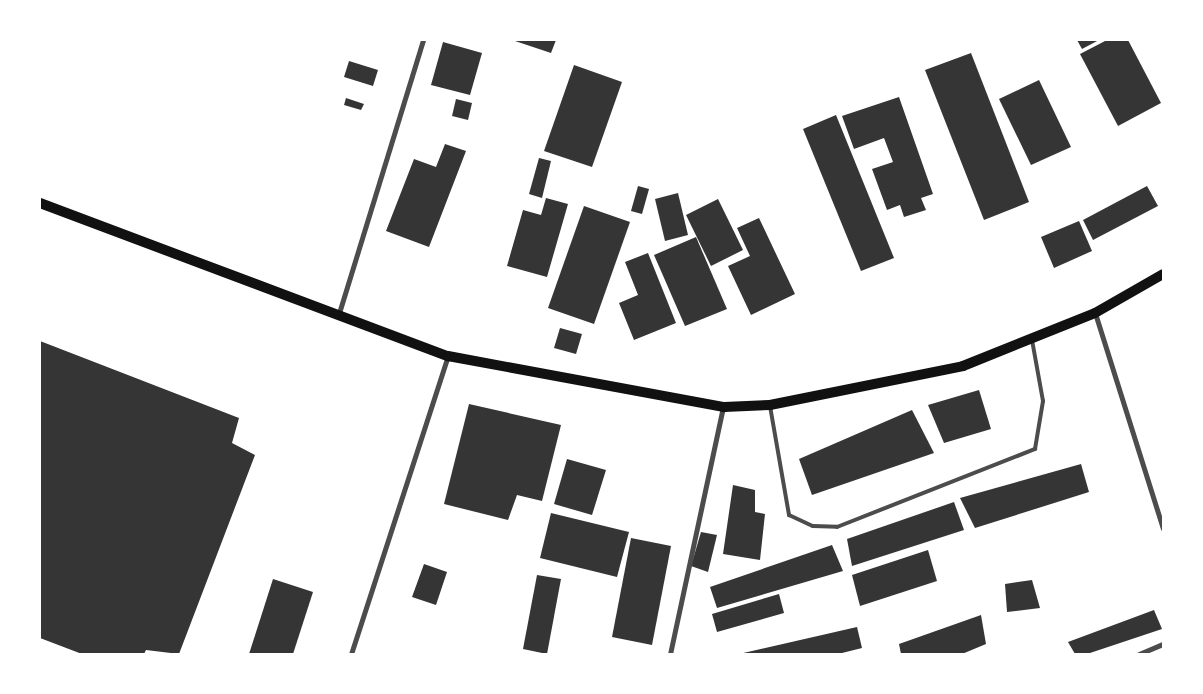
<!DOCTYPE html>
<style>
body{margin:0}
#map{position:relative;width:1203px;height:694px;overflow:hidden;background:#fff;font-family:Montserrat,sans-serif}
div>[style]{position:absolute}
.building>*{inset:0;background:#353535}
.service>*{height:4px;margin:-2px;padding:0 2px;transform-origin:2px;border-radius:2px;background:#4c4c4c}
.minor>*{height:5px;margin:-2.5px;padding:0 2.5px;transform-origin:2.5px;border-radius:2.5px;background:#4c4c4c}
.secondary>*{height:10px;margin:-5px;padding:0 5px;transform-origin:5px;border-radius:5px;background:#111}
span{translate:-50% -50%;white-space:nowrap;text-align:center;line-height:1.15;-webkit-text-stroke:5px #fff;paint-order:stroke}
.frame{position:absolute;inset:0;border:41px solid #fff;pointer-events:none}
</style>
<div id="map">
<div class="building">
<div style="clip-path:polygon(512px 40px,556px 40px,551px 53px)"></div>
<div style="clip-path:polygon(1077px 40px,1099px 40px,1082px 49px)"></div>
<div style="clip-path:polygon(1107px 40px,1128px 40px,1161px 103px,1118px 126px,1080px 54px)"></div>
<div style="clip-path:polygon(443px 42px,482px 53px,470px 95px,431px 85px)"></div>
<div style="clip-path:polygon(971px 53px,1029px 202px,984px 220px,925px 70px)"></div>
<div style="clip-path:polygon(349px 61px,378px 70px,373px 86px,344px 77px)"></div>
<div style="clip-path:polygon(574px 65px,622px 82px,592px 167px,544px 151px)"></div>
<div style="clip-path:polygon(1039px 80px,1071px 147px,1031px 165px,999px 99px)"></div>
<div style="clip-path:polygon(899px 97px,933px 194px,921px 198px,926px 210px,904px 217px,900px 205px,887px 210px,872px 169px,893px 162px,884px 138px,854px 149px,842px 116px)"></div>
<div style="clip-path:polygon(346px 98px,364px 104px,361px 110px,344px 105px)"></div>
<div style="clip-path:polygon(456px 99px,472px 103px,468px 120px,452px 116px)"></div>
<div style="clip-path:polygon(836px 115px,894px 258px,861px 271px,803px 129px)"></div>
<div style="clip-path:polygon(445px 144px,466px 151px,429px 247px,386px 231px,414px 159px,436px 167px)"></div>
<div style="clip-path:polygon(539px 158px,551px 161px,542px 198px,529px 194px)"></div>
<div style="clip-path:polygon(638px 186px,649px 189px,642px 214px,631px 211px)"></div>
<div style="clip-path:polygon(1147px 186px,1158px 206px,1093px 240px,1083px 220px)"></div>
<div style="clip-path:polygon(678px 193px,688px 235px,665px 241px,655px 199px)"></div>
<div style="clip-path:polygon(546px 198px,568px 204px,547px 277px,507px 266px,523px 210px,541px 215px)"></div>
<div style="clip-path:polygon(718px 199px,743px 250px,711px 266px,686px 215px)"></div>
<div style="clip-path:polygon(584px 206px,630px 222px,594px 324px,548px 308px)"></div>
<div style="clip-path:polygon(759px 218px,795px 294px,751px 315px,728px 266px,750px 256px,737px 228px)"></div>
<div style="clip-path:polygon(1079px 221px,1092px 251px,1054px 268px,1041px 237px)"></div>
<div style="clip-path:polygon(696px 237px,727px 309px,685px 326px,654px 255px)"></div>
<div style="clip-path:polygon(648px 253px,676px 323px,634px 340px,619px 303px,638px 295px,625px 262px)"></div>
<div style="clip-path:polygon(560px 328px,582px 334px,576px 354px,554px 348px)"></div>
<div style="clip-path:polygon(40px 341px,239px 418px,232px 443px,255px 455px,179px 654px,146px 650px,144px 654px,82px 654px,40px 638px)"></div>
<div style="clip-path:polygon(979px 390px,991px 429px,944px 443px,928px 405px)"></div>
<div style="clip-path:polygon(469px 404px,561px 425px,542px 501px,517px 495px,508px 520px,444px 504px)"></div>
<div style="clip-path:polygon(912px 410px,934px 453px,812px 495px,799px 459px)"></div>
<div style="clip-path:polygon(567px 459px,606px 470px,592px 515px,554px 504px)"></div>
<div style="clip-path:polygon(1081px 464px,1089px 492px,975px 528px,960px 498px)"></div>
<div style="clip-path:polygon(733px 485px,755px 490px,755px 512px,765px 514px,760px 560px,723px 554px)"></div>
<div style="clip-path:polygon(954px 502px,964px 530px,852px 566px,847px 539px)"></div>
<div style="clip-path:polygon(551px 513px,629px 532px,617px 577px,540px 558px)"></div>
<div style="clip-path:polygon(701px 532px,717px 535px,708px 572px,691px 566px)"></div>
<div style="clip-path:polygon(631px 538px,671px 546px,652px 645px,612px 637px)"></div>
<div style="clip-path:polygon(832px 545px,843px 571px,717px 608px,710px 587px)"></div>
<div style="clip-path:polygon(928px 550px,937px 581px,860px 606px,852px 575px)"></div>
<div style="clip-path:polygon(424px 564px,447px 572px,436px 605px,412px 597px)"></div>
<div style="clip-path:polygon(537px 575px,561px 579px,547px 654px,523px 649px)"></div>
<div style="clip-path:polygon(273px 579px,313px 592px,293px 654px,249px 654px)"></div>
<div style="clip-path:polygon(1032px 580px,1040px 608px,1007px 612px,1005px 584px)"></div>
<div style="clip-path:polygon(779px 594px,784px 613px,717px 632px,712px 614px)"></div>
<div style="clip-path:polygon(1154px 610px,1162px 629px,1087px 654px,1075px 654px,1068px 642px)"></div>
<div style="clip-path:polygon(981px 615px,986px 644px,962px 654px,901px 654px,899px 644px)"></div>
<div style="clip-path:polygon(857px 627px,862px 648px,838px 654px,739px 654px)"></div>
</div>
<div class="service">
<div style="left:770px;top:406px;width:111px;rotate:80.1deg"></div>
<div style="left:789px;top:515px;width:26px;rotate:25deg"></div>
<div style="left:813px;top:526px;width:24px;rotate:2deg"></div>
<div style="left:837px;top:527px;width:213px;rotate:-21.5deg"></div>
<div style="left:1035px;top:449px;width:49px;rotate:-80.5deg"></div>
<div style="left:1043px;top:401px;width:62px;rotate:-100.2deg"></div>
</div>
<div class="minor">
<div style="left:339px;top:313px;width:286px;rotate:-72.9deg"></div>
<div style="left:1095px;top:313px;width:226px;rotate:72.5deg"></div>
<div style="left:351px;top:654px;width:313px;rotate:-72deg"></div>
<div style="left:670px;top:654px;width:253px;rotate:-77.9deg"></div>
<div style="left:1139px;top:654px;width:26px;rotate:-23deg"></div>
</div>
<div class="secondary">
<div style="left:40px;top:203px;width:436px;rotate:20.6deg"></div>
<div style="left:448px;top:356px;width:281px;rotate:10.5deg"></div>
<div style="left:724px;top:407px;width:46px;rotate:-2.5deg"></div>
<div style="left:770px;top:405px;width:197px;rotate:-11.4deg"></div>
<div style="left:963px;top:366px;width:142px;rotate:-21.9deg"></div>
<div style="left:1095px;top:313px;width:78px;rotate:-29.8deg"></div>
</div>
<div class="frame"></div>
</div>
